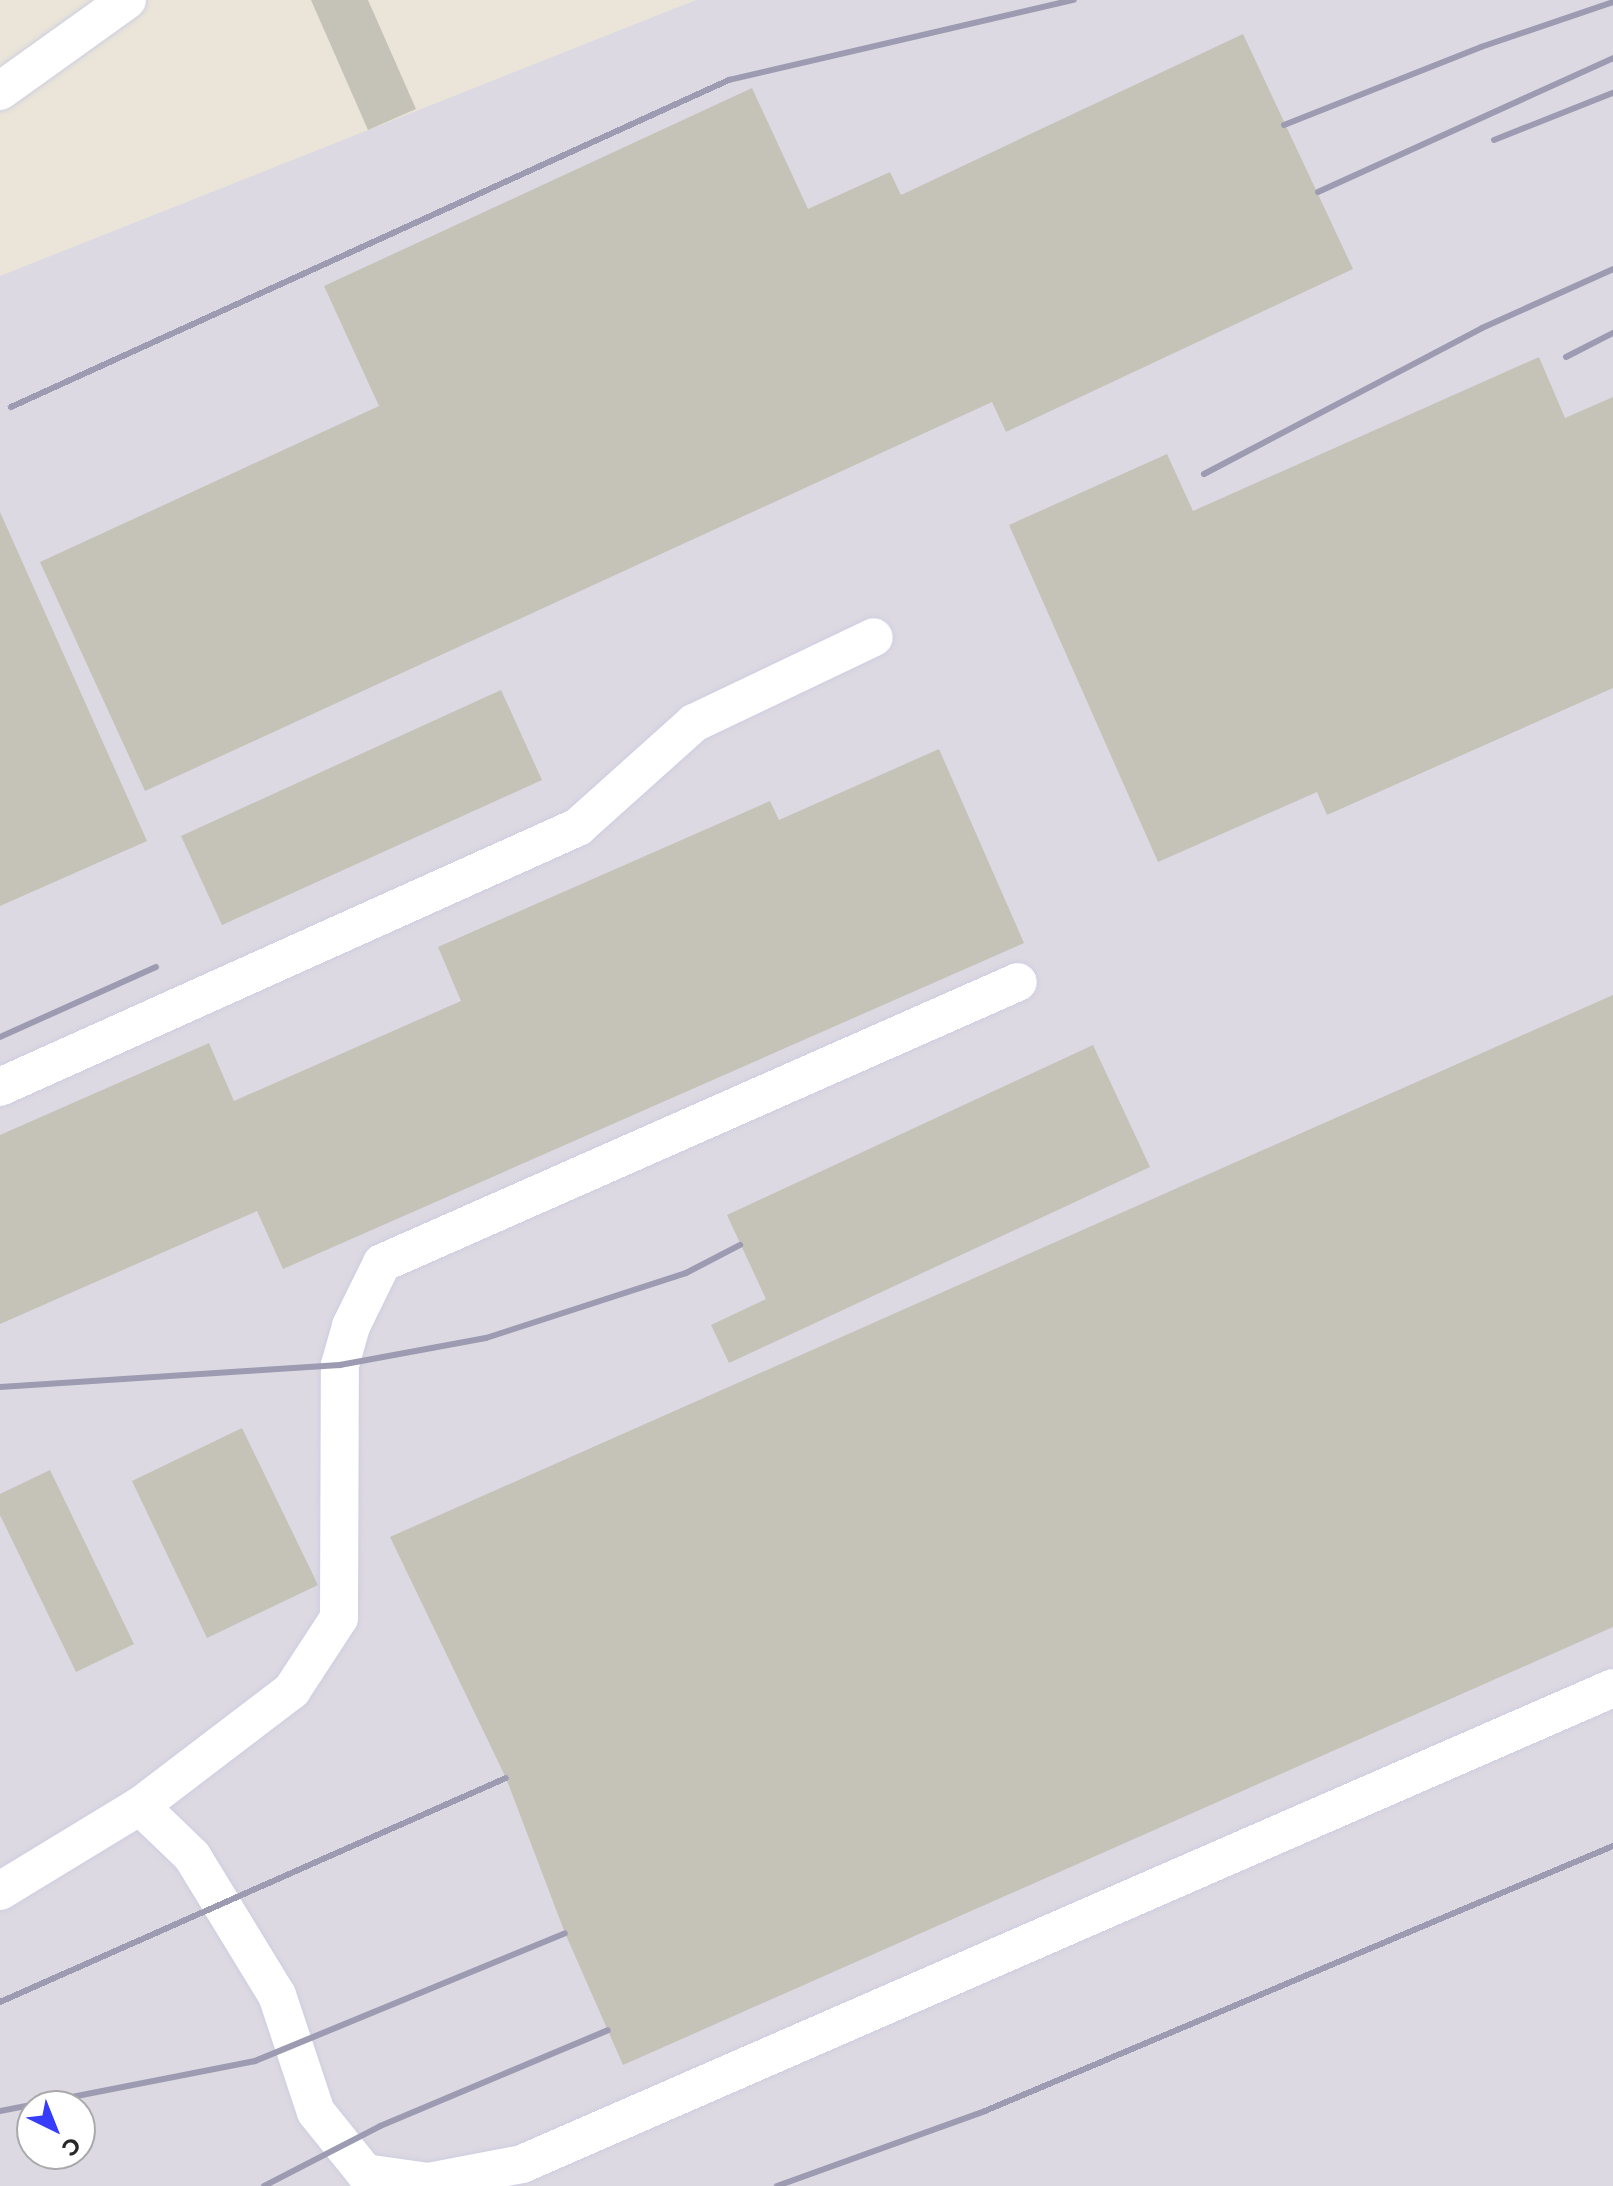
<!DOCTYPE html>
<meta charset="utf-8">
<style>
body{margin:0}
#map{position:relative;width:1613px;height:2186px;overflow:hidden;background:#eae5d8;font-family:Montserrat,sans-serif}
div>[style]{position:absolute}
.industrial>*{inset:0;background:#ddd9e2}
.building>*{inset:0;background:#c5c2b8}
.roads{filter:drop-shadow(0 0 2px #cecee1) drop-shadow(0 0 2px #cecee1)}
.minor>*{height:38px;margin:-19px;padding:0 19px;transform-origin:19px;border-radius:19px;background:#fff}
.rail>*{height:6px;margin:-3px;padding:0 3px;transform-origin:3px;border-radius:3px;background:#9c9bb2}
span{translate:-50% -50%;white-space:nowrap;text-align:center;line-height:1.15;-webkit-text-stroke:7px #fff;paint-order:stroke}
.north{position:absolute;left:16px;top:2090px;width:80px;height:80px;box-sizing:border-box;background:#fff;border:2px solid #a9a9a9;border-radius:50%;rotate:137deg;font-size:22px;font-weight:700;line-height:32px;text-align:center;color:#272727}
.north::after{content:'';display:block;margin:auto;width:28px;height:36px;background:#363cf9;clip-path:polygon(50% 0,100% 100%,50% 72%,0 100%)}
</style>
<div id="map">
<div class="industrial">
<div style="clip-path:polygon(evenodd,696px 0,1613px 0,1613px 2186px,0 2186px,0 276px,696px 0,32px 2106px,80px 2106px,80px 2154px,32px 2154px,32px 2106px)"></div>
</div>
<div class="building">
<div style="clip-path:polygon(311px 0,368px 0,416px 109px,368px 130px)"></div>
<div style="clip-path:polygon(1243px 34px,1353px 269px,1006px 432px,992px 402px,145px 791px,40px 562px,379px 406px,324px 286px,752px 88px,808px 209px,890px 172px,901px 195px)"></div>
<div style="clip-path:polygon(1539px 357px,1565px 418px,1613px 397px,1613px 688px,1327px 815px,1317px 792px,1158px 862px,1009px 525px,1167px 454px,1193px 511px)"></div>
<div style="clip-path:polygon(0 512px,147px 841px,0 906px)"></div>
<div style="clip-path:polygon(501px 690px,542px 780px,222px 925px,181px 836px)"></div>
<div style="clip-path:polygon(939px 749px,1024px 943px,283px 1269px,257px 1211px,0 1324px,0 1135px,209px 1043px,234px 1101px,461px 1001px,438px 947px,770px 801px,779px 820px)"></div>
<div style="clip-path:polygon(1613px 995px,1613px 1627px,623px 2065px,565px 1933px,506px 1778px,390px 1537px)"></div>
<div style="clip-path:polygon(1093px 1045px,1150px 1167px,729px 1363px,711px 1325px,766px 1299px,727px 1215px)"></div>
<div style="clip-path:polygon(242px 1428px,318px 1585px,207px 1638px,132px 1481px)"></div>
<div style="clip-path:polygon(50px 1470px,134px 1644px,76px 1672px,0 1515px,0 1494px)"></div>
</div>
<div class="roads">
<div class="minor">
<div style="left:0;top:91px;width:156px;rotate:-35.6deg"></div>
<div style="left:0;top:1087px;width:634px;rotate:-24.22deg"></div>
<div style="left:578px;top:827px;width:156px;rotate:-41.9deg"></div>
<div style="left:694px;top:723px;width:199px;rotate:-25.5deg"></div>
<div style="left:140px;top:1806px;width:72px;rotate:43.9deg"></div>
<div style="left:192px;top:1856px;width:163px;rotate:58.6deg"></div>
<div style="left:277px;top:1995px;width:123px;rotate:71.6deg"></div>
<div style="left:316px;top:2112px;width:78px;rotate:51.2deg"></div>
<div style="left:365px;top:2173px;width:64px;rotate:8.1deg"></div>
<div style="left:428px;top:2182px;width:96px;rotate:-10.8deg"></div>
<div style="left:522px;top:2164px;width:1190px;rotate:-23.57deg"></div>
<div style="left:0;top:1891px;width:164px;rotate:-31.3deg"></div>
<div style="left:140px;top:1806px;width:191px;rotate:-37.3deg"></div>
<div style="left:292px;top:1690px;width:86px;rotate:-56.9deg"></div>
<div style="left:339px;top:1618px;width:253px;rotate:-89.8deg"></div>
<div style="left:340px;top:1365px;width:41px;rotate:-74.2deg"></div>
<div style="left:351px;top:1326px;width:70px;rotate:-63.8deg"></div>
<div style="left:382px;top:1263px;width:695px;rotate:-23.84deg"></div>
</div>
</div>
<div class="rail">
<div style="left:1284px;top:125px;width:212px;rotate:-21.6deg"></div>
<div style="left:1481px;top:47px;width:139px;rotate:-18.8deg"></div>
<div style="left:1494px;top:140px;width:128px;rotate:-21.6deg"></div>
<div style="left:1318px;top:192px;width:324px;rotate:-24.4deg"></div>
<div style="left:1566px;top:357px;width:53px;rotate:-27.1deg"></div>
<div style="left:11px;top:407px;width:789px;rotate:-24.49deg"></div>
<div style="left:729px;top:80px;width:354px;rotate:-13.1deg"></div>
<div style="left:1204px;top:474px;width:314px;rotate:-27.7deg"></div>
<div style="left:1482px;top:328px;width:144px;rotate:-24.2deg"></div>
<div style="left:0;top:1037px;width:171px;rotate:-24.2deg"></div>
<div style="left:0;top:1387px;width:341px;rotate:-3.7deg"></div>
<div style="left:340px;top:1365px;width:148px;rotate:-10.5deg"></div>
<div style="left:486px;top:1338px;width:210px;rotate:-18deg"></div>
<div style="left:686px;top:1273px;width:61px;rotate:-27.4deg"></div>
<div style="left:0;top:2002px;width:553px;rotate:-23.88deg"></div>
<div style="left:0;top:2111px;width:260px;rotate:-11.1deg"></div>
<div style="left:255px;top:2061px;width:335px;rotate:-22.4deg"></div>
<div style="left:264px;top:2186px;width:131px;rotate:-27.3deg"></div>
<div style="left:380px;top:2126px;width:247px;rotate:-22.8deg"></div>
<div style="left:777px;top:2186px;width:221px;rotate:-19.8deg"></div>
<div style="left:985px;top:2111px;width:682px;rotate:-22.88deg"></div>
</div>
<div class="north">С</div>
</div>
